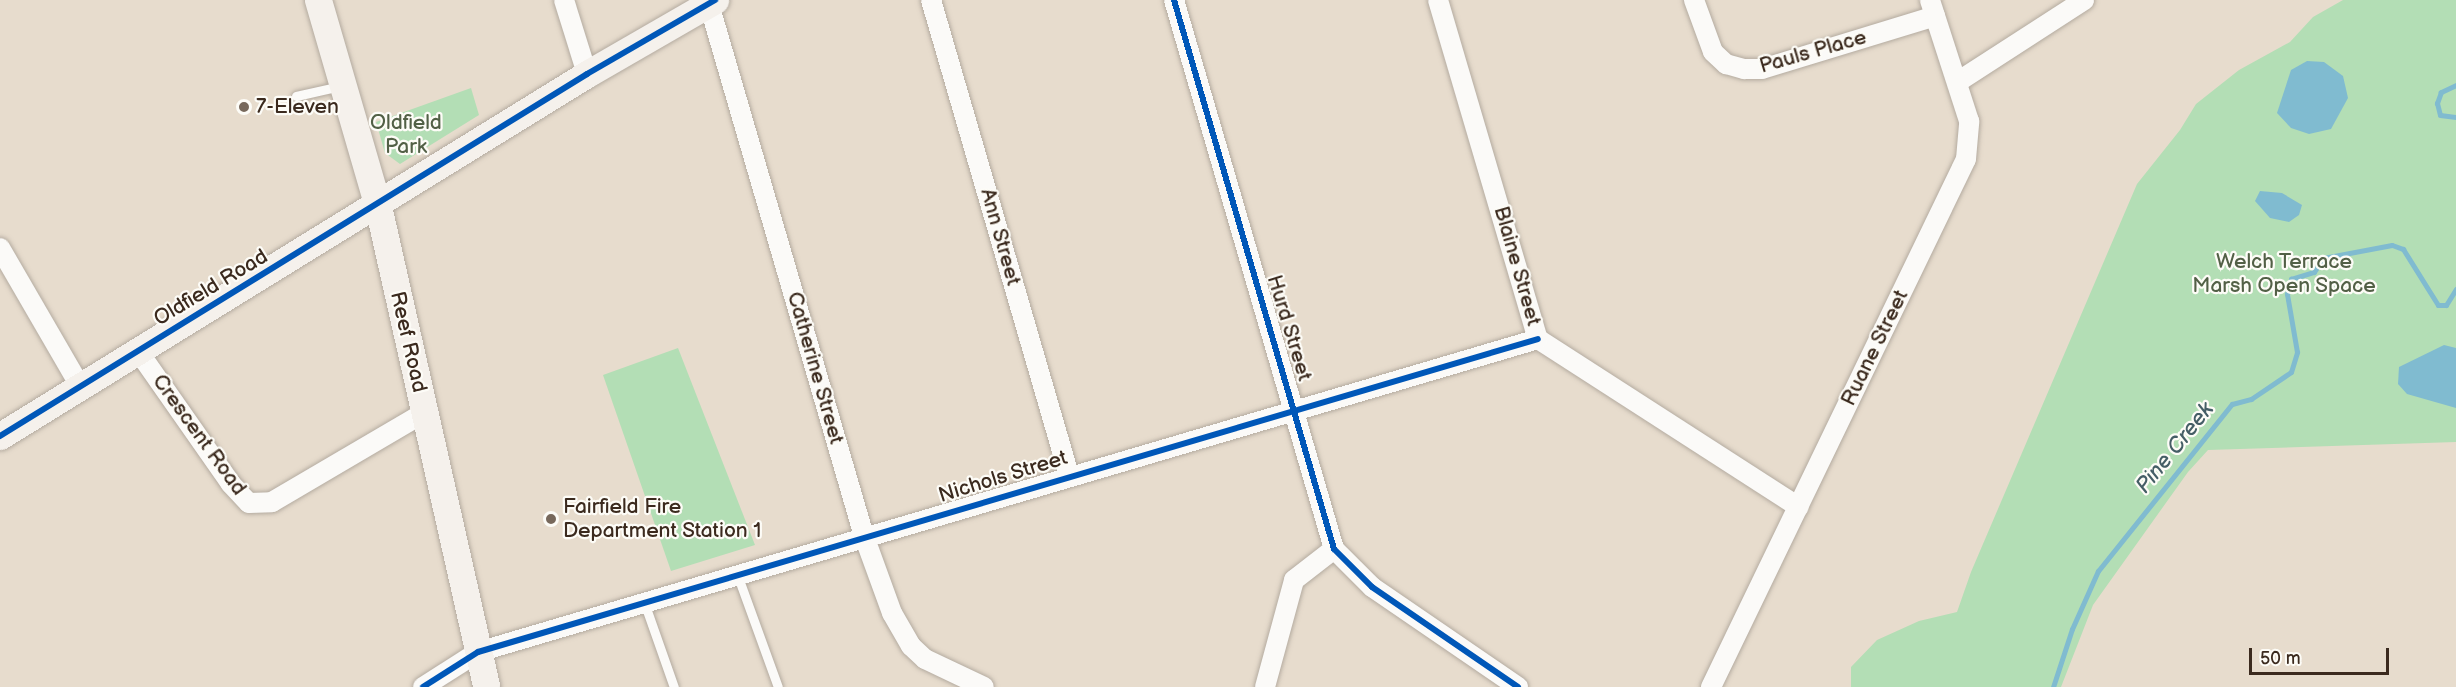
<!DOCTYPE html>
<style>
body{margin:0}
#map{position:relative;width:2456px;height:687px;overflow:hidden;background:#e7dccd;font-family:"Balsamiq Sans",sans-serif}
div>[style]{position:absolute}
.green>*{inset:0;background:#b3deb5}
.water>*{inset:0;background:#80bbd0}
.stream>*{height:5px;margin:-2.5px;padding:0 2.5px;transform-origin:2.5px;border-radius:2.5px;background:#80bbd0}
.roads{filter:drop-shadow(0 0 2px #b4aba0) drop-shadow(0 0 2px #b4aba0)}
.lane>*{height:9px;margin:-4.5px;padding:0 4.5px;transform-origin:4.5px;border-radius:4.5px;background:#fbfaf8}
.street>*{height:20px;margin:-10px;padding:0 10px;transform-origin:10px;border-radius:10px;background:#fbfaf8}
.secondary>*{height:27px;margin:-13.5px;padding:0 13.5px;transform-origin:13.5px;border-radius:13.5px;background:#f5f1ec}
.cycleway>*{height:6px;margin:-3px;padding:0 3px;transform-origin:3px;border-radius:3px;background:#0057b8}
.dots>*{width:16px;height:16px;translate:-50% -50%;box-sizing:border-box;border:3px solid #fdfcf7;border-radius:50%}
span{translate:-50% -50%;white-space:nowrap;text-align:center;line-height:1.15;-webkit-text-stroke:4.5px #fdfcf7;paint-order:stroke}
.street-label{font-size:21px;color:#3b2a1e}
.poi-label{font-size:21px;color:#3b2a1e}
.left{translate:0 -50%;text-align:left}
.park-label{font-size:21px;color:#526046}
.water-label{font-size:22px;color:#455e66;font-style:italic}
.scale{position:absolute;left:2249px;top:648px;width:140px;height:27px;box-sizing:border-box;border:3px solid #3b2a1e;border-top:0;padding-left:8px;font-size:18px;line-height:21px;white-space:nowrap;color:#3b2a1e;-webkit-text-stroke:4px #fdfcf7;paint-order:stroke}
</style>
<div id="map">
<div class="green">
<div style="clip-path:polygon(2343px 0,2456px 0,2456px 442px,2208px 450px,2188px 472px,2093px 605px,2061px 687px,1851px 687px,1851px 667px,1877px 640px,1919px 621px,1957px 612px,1971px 572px,2137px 184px,2180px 130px,2196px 104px,2239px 70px,2290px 42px,2313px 17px)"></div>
<div style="clip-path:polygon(471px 88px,479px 115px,400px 164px,385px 153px,376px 122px)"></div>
<div style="clip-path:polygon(678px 348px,755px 545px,671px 571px,603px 375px)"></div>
</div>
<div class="water">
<div style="clip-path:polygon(2307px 61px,2324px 62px,2343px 76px,2348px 98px,2331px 129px,2309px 134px,2291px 128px,2277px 113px,2291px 70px)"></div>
<div style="clip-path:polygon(2260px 191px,2282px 193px,2302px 205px,2299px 215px,2289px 222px,2270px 218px,2255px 201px)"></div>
<div style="clip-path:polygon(2444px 345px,2456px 348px,2456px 408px,2407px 394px,2398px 384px,2399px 367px)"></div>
</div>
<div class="stream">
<div style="left:2456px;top:85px;width:17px;rotate:155deg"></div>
<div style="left:2441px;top:92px;width:12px;rotate:110deg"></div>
<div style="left:2437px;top:103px;width:12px;rotate:76deg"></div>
<div style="left:2440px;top:115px;width:16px;rotate:7deg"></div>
<div style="left:2053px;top:687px;width:61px;rotate:-71.9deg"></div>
<div style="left:2072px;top:629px;width:64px;rotate:-65.9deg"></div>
<div style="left:2098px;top:571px;width:214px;rotate:-51.3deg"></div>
<div style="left:2232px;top:404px;width:20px;rotate:-15deg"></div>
<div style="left:2251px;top:399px;width:48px;rotate:-34deg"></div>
<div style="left:2291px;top:372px;width:21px;rotate:-73deg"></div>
<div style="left:2297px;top:352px;width:59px;rotate:-99.8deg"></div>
<div style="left:2287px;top:294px;width:16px;rotate:-75deg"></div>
<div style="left:2291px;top:279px;width:24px;rotate:-17deg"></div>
<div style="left:2314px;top:272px;width:17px;rotate:-57deg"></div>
<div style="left:2323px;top:258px;width:70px;rotate:-10.7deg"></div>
<div style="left:2392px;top:245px;width:12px;rotate:20deg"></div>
<div style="left:2403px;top:249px;width:66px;rotate:58deg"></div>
<div style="left:2438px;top:305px;width:8px"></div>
<div style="left:2446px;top:305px;width:19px;rotate:-58deg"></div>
</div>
<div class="roads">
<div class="lane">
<div style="left:296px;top:96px;width:45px;rotate:-12.8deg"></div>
<div style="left:737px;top:574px;width:120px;rotate:70.1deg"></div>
<div style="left:644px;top:602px;width:90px;rotate:70.6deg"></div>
</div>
<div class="street">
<div style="left:564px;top:0;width:77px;rotate:72.7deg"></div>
<div style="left:931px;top:0;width:495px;rotate:73.8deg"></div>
<div style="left:1174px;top:0;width:572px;rotate:73.75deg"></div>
<div style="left:1334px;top:549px;width:54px;rotate:45deg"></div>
<div style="left:1372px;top:587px;width:177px;rotate:34.4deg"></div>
<div style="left:1438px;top:0;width:353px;rotate:73.6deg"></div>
<div style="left:1538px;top:339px;width:310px;rotate:32.8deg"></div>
<div style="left:1694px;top:0;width:55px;rotate:69.9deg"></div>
<div style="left:1713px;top:52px;width:18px;rotate:43deg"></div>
<div style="left:1726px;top:64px;width:19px;rotate:16deg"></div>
<div style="left:1744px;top:69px;width:18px"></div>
<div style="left:1762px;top:69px;width:181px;rotate:-17deg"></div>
<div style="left:709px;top:4px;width:554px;rotate:73.76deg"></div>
<div style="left:864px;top:536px;width:82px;rotate:70deg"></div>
<div style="left:892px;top:613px;width:38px;rotate:60deg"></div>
<div style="left:911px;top:646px;width:19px;rotate:43deg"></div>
<div style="left:925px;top:659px;width:65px;rotate:25.4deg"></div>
<div style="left:1959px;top:81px;width:149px;rotate:-32.9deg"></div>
<div style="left:0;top:248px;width:160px;rotate:59.9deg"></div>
<div style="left:138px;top:351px;width:162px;rotate:55deg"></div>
<div style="left:231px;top:484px;width:26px;rotate:47deg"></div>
<div style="left:249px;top:503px;width:23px;rotate:-2deg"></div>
<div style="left:272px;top:502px;width:176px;rotate:-30.4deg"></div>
<div style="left:423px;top:687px;width:65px;rotate:-32.5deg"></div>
<div style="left:478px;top:652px;width:1105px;rotate:-16.45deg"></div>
<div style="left:1265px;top:687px;width:111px;rotate:-74.8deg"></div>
<div style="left:1294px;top:580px;width:51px;rotate:-37.8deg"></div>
<div style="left:1711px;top:687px;width:586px;rotate:-64.22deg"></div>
<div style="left:1966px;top:159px;width:38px;rotate:-85deg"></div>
<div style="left:1969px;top:121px;width:127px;rotate:-107.9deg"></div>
</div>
<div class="secondary">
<div style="left:318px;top:0;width:215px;rotate:73.8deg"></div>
<div style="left:378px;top:206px;width:493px;rotate:77.3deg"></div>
<div style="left:0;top:436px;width:690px;rotate:-31.66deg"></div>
<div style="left:587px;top:74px;width:148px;rotate:-30deg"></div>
</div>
</div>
<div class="cycleway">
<div style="left:1174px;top:0;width:572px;rotate:73.75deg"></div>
<div style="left:1334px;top:549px;width:54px;rotate:45deg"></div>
<div style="left:1372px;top:587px;width:177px;rotate:34.4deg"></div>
<div style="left:0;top:436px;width:690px;rotate:-31.66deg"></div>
<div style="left:587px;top:74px;width:148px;rotate:-30deg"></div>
<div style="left:423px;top:687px;width:65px;rotate:-32.5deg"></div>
<div style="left:478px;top:652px;width:1105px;rotate:-16.45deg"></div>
</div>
<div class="dots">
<div style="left:244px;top:107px;background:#77685b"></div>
<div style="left:551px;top:519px;background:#77685b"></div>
</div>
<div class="street-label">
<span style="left:1813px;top:52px;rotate:-16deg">Pauls Place</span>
<span style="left:1000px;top:237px;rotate:74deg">Ann Street</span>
<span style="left:1517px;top:266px;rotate:74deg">Blaine Street</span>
<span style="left:211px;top:288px;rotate:-31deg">Oldfield Road</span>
<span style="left:1289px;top:328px;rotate:73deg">Hurd Street</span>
<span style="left:408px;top:342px;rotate:77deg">Reef Road</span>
<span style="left:1875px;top:348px;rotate:-64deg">Ruane Street</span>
<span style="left:815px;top:368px;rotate:74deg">Catherine Street</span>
<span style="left:199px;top:435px;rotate:54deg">Crescent Road</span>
<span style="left:1003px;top:477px;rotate:-17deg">Nichols Street</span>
</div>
<div class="poi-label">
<span class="left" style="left:256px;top:107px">7-Eleven</span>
<span class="left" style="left:563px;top:519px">Fairfield Fire<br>Department Station 1</span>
</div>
<div class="park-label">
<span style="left:406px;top:135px">Oldfield<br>Park</span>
<span style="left:2284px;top:274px">Welch Terrace<br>Marsh Open Space</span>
</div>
<div class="water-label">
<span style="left:2175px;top:448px;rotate:-51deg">Pine Creek</span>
</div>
<div class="scale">50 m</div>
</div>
